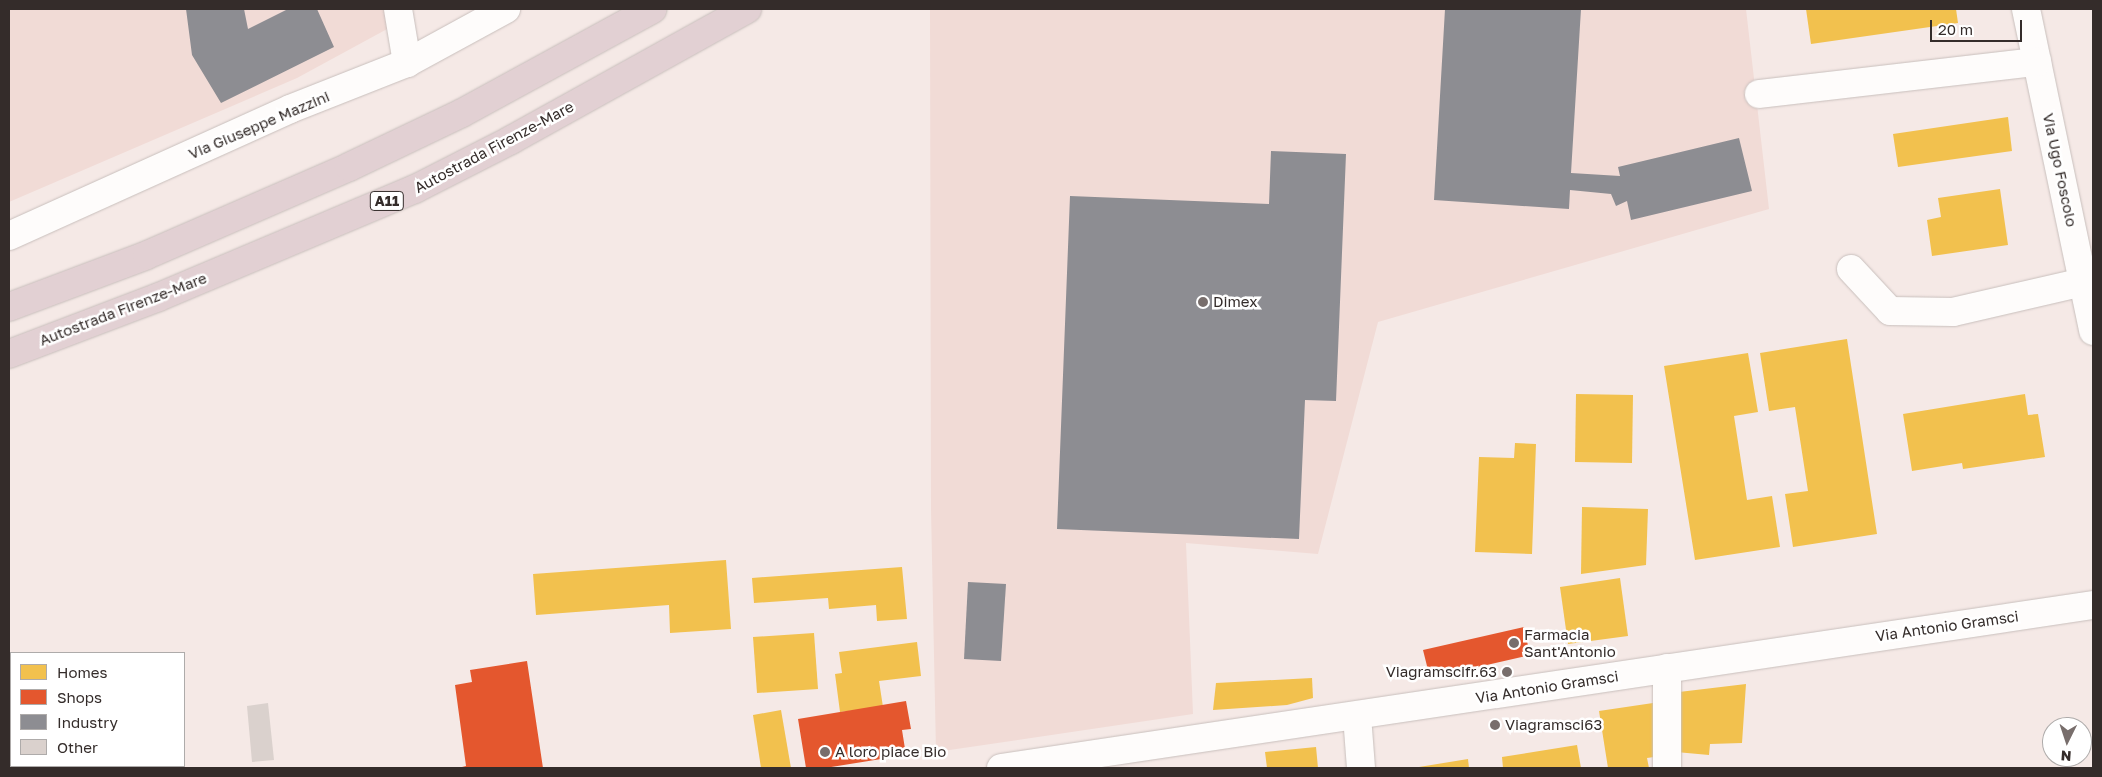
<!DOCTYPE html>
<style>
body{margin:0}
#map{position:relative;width:2102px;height:777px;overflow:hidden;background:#f5e9e6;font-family:"Golos Text",sans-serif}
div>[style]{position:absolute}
.built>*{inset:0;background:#f1dbd6}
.homes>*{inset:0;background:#f2c14e}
.shops>*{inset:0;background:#e4572e}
.industry>*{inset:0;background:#8d8d92}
.building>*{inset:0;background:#dad1cd}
.roads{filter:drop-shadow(0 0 1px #c8bfbc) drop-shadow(0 0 1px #c8bfbc)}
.minor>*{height:28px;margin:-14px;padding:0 14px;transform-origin:14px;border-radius:14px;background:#fefcfb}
.highway>*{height:28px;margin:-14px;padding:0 14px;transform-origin:14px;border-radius:14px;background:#e2d0d3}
.dots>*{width:14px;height:14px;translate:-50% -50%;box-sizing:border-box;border:2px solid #fff;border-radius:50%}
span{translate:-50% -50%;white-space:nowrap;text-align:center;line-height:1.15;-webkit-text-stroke:5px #fff;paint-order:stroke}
.shield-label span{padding:1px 4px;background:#fff;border:1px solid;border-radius:4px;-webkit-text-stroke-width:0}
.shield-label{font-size:14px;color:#342c2a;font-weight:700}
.street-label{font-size:15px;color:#342c2a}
.poi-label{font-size:15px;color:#342c2a}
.left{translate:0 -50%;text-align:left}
.right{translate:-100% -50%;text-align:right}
.frame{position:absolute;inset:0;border:10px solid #342c2a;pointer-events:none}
.legend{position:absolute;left:10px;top:652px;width:175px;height:115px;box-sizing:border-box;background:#fff;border:1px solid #aeabaa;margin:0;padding:6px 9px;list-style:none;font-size:15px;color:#342c2a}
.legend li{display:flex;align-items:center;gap:10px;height:25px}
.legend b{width:25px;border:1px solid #aeabaa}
.north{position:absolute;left:2042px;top:717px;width:50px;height:50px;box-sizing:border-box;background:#fff;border:1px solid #aeabaa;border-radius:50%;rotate:184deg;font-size:14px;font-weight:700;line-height:20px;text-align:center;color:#342c2a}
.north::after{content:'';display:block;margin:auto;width:18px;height:22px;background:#786e6c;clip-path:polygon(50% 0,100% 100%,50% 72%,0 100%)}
.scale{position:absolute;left:1930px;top:20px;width:92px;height:22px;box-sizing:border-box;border:2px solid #342c2a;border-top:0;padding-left:6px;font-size:15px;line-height:18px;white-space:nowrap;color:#342c2a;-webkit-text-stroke:4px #fff;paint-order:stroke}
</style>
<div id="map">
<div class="built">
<div style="clip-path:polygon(9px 9px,385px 9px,389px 28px,297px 78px,9px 202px)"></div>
<div style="clip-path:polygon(930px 9px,1746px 9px,1769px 209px,1378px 322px,1318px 554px,1186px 543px,1193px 714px,936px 752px,931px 510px)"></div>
</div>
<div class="homes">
<div style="clip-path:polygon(1806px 9px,1956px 9px,1958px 23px,1811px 44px)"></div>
<div style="clip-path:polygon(2008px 117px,2012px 151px,1898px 167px,1893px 134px)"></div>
<div style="clip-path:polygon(2000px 189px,2008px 245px,1932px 256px,1927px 220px,1941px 217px,1938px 198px)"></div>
<div style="clip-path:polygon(1847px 339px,1877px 534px,1793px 547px,1785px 494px,1808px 491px,1795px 407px,1769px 411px,1760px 353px)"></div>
<div style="clip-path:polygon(1748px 353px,1758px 412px,1734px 416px,1747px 500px,1772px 496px,1780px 547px,1695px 560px,1664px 366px)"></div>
<div style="clip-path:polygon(1576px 394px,1633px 395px,1632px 463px,1575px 462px)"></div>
<div style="clip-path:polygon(2025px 394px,2028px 415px,2038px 414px,2045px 457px,1963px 469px,1962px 463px,1912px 471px,1903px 414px)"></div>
<div style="clip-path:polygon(1515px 443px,1536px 444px,1532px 554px,1475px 552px,1479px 457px,1514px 458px)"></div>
<div style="clip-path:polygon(1582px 507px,1648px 509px,1646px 565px,1581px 574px)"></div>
<div style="clip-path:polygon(726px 560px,731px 629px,670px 633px,669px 605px,536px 615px,533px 574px)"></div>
<div style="clip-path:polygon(902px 567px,907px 619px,877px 621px,876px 605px,829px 609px,828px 598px,754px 603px,752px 578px)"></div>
<div style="clip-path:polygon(1620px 578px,1628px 636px,1568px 644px,1560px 587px)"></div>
<div style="clip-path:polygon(814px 633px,818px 689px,757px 693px,753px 637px)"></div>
<div style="clip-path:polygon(917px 642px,921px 676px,879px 681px,883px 707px,840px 712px,835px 674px,842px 673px,839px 652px)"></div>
<div style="clip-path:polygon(1312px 678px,1313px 698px,1287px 705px,1213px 710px,1216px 683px)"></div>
<div style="clip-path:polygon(1746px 684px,1742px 743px,1710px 744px,1709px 755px,1676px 752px,1679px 692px)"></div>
<div style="clip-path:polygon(1653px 703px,1661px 756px,1647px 758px,1649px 768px,1608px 768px,1599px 711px)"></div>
<div style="clip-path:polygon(781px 710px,791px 768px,761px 768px,753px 715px)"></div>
<div style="clip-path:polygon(1577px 745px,1581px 768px,1503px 768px,1502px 757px)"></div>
<div style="clip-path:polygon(1316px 747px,1318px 768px,1267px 768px,1265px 752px)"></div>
<div style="clip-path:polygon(1468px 759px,1469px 768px,1419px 768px,1419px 767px)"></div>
</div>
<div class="shops">
<div style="clip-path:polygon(1524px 627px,1530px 655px,1430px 678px,1423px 650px)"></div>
<div style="clip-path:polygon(527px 661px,543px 768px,458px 768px,466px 766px,455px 685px,472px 682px,470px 670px)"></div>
<div style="clip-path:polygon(906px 701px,911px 729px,902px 730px,906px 755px,825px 768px,806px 768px,798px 719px)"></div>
</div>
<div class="industry">
<div style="clip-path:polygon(186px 9px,244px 9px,248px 29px,288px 9px,317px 9px,334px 47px,221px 103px,192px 55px)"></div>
<div style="clip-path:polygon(1445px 9px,1581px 9px,1571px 173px,1620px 176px,1618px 167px,1739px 138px,1752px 191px,1631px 220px,1627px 201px,1616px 206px,1611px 194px,1570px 190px,1569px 209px,1434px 200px)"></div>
<div style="clip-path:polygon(1271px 151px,1346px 154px,1336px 401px,1305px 400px,1299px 539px,1057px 529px,1070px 196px,1269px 204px)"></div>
<div style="clip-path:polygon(968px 582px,1006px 584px,1001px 661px,964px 659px)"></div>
</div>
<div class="building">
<div style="clip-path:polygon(268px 703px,274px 760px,252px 762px,247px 706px)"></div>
</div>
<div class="roads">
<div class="minor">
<div style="left:398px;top:9px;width:55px;rotate:80.5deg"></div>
<div style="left:2026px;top:9px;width:329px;rotate:78.2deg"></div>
<div style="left:1759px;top:94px;width:280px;rotate:-6.6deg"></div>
<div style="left:9px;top:236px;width:308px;rotate:-24.3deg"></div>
<div style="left:290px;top:109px;width:126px;rotate:-21.5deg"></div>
<div style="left:407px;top:63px;width:113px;rotate:-28.6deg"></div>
<div style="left:1851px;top:269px;width:57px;rotate:47.1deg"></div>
<div style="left:1890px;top:311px;width:63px;rotate:0.9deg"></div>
<div style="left:1953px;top:312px;width:133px;rotate:-13deg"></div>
<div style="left:1357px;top:716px;width:52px;rotate:85.6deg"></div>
<div style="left:1001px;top:768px;width:1104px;rotate:-8.49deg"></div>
<div style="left:1667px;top:768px;width:100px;rotate:-90deg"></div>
</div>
<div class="highway">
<div style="left:9px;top:307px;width:147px;rotate:-20.6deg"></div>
<div style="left:147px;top:255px;width:220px;rotate:-23.5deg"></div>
<div style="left:349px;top:167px;width:125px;rotate:-25.5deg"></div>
<div style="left:462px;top:113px;width:217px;rotate:-28.6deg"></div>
<div style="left:9px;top:354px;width:160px;rotate:-20.8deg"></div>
<div style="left:159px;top:297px;width:278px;rotate:-22.9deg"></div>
<div style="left:415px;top:189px;width:108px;rotate:-27deg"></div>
<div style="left:511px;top:140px;width:270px;rotate:-29deg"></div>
</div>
</div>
<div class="dots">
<div style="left:1203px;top:302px;background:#786e6c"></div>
<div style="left:1514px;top:643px;background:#786e6c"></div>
<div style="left:1507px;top:672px;background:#786e6c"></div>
<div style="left:1495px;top:725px;background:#786e6c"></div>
<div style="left:825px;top:752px;background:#786e6c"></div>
</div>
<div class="shield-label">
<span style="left:387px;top:201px">A11</span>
</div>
<div class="street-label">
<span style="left:259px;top:125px;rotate:-23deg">Via Giuseppe Mazzini</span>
<span style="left:494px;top:147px;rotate:-28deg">Autostrada Firenze-Mare</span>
<span style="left:2060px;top:170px;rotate:78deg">Via Ugo Foscolo</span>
<span style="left:123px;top:309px;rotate:-21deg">Autostrada Firenze-Mare</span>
<span style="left:1947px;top:626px;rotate:-8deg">Via Antonio Gramsci</span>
<span style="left:1547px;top:687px;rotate:-9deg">Via Antonio Gramsci</span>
</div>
<div class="poi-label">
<span class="left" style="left:1213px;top:302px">Dimex</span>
<span class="left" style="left:1524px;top:643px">Farmacia<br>Sant'Antonio</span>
<span class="right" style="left:1497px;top:672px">Viagramscifr.63</span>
<span class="left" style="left:1505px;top:725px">Viagramsci63</span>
<span class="left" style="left:835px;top:752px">A loro piace Bio</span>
</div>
<div class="frame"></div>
<ul class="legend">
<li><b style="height:14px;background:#f2c14e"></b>Homes</li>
<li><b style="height:14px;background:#e4572e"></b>Shops</li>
<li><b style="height:14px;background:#8d8d92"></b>Industry</li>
<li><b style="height:14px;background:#dad1cd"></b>Other</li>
</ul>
<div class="north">N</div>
<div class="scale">20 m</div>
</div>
